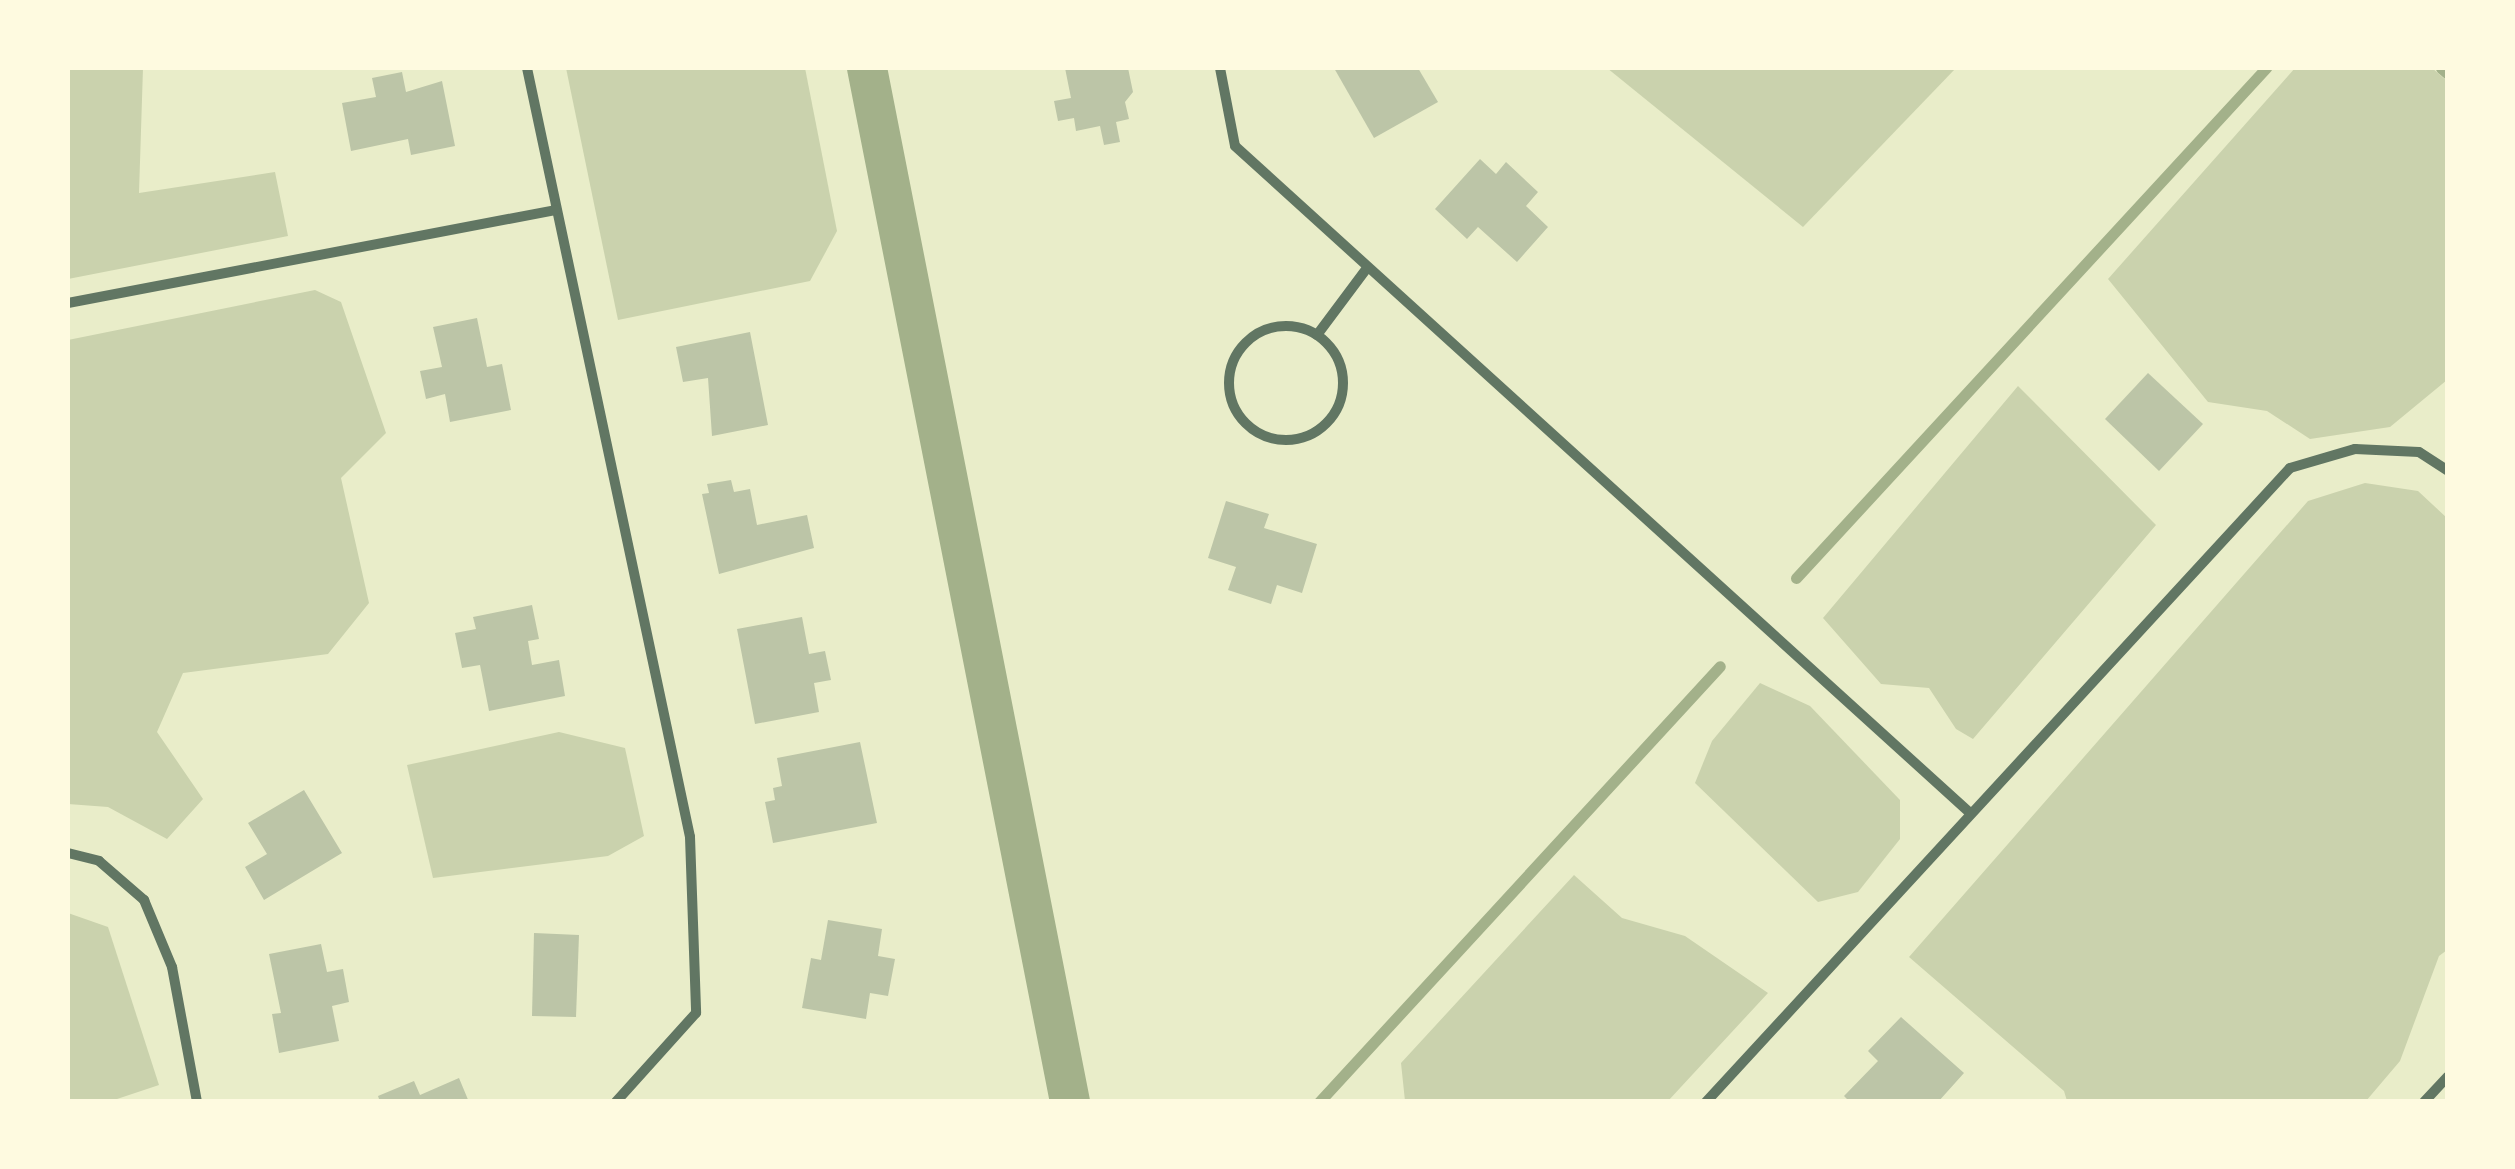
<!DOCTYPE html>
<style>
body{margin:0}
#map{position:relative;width:2515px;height:1169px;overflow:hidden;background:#e9edc9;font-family:"Exo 2",sans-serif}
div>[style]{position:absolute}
.green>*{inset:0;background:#cad2ad}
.stream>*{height:11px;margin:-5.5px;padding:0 5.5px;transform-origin:5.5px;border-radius:5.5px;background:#a3b18a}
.canal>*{height:40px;margin:-20px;padding:0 20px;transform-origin:20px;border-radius:20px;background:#a3b18a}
.building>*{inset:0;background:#bcc5a7}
.minor>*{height:10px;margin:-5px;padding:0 5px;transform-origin:5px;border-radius:5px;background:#617663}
.minor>.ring{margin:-5px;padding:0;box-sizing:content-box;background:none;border:10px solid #617663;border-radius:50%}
span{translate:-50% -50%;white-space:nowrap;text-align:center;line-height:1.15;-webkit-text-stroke:8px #fefae0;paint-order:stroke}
.frame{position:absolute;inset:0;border:70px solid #fefae0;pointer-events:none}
</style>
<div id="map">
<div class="green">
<div style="clip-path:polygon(68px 68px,143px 68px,139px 193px,275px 172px,288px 236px,68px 279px)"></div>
<div style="clip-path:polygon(566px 68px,805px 68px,837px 231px,810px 281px,618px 320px)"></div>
<div style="clip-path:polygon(1607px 68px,1956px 68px,1803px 227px)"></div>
<div style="clip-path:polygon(2295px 68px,2432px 68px,2447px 81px,2447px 380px,2390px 427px,2310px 439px,2267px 411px,2208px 402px,2108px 279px)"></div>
<div style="clip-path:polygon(315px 290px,341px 302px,386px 433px,341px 478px,369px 603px,328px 654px,183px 673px,157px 732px,203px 799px,167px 839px,108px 807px,68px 804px,68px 340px)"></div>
<div style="clip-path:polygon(2018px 386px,2156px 525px,1973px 739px,1956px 729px,1929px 688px,1881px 684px,1823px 618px)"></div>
<div style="clip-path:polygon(2365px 483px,2418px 491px,2447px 518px,2447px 950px,2439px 956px,2400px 1061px,2366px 1101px,2067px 1101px,2064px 1091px,1909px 957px,2308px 501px)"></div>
<div style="clip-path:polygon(1760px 683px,1810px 706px,1900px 800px,1900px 839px,1858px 892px,1818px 902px,1695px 783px,1712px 741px)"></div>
<div style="clip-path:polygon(559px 732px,625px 748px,644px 836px,608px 856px,433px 878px,407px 765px)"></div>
<div style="clip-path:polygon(1574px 875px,1622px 918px,1685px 936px,1768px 993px,1668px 1101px,1405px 1101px,1401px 1063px)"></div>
<div style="clip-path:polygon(68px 913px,108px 927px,159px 1085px,111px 1101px,68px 1101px)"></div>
</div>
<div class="stream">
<div style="left:2441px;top:68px;width:9px;rotate:41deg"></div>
<div style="left:1796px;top:578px;width:694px;rotate:-47.34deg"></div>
<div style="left:1319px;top:1102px;width:592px;rotate:-47.39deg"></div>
</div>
<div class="canal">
<div style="left:867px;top:68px;width:1054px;rotate:78.89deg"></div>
</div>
<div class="building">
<div style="clip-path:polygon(1065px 68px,1128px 68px,1133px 92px,1125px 102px,1129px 119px,1116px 122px,1120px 142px,1104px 145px,1100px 126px,1076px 131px,1074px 118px,1058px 121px,1054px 101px,1071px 98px)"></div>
<div style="clip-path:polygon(1334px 68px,1418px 68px,1438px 102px,1374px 138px)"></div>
<div style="clip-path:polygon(402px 72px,406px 92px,442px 81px,455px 146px,411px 155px,408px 139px,351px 151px,342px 103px,376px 97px,372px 78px)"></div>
<div style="clip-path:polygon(1480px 159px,1496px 174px,1506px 162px,1538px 192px,1526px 206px,1548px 227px,1517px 262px,1478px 227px,1467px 239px,1435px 209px)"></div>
<div style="clip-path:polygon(477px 318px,487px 367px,502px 364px,511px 410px,450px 422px,445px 394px,426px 399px,420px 371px,442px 367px,433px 327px)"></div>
<div style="clip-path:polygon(750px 332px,768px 425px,712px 436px,708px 378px,683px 382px,676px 347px)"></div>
<div style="clip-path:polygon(2148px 373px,2203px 424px,2159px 471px,2105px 419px)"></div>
<div style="clip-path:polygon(731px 480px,734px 492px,750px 489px,757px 525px,807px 515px,814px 548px,719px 574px,702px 494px,709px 493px,707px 484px)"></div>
<div style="clip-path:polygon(1226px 501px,1269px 514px,1264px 528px,1317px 544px,1302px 593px,1277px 585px,1271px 604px,1228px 590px,1236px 567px,1208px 558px)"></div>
<div style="clip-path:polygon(532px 605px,539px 639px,528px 641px,532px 665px,559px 660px,565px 696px,489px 711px,480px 665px,462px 668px,455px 633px,476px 629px,473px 617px)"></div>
<div style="clip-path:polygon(802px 617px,809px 654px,825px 651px,831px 680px,814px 683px,819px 712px,755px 724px,737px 629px)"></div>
<div style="clip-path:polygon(860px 742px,877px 823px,773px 843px,765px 802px,775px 800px,773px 788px,782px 786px,777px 758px)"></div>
<div style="clip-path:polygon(304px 790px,342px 853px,264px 900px,245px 867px,267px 854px,248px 823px)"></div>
<div style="clip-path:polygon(828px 920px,882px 929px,878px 956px,895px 959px,888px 996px,870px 993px,866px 1019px,802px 1008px,811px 958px,821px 960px)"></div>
<div style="clip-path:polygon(534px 933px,579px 935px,576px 1017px,532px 1016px)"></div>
<div style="clip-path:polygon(321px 944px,327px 972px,343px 969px,349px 1002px,332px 1006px,339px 1041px,279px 1053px,272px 1014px,281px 1013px,269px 954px)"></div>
<div style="clip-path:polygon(1901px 1017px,1964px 1073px,1938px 1102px,1850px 1102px,1844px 1096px,1878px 1061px,1868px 1051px)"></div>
<div style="clip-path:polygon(459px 1078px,469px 1102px,380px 1102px,378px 1096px,414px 1081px,420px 1095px)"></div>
</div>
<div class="minor">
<div style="left:527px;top:68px;width:786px;rotate:78.03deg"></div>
<div style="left:690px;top:837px;width:176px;rotate:88deg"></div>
<div style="left:696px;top:1013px;width:120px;rotate:132deg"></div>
<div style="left:1220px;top:68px;width:79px;rotate:79.1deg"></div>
<div style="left:1235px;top:146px;width:993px;rotate:42.22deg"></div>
<div style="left:68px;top:303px;width:496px;rotate:-10.8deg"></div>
<div class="ring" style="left:1229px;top:326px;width:104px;height:104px"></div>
<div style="left:1317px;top:335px;width:84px;rotate:-53.3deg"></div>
<div style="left:68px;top:853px;width:32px;rotate:14deg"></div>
<div style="left:99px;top:861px;width:60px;rotate:40.9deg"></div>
<div style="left:144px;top:900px;width:73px;rotate:67.3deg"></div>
<div style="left:172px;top:967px;width:137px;rotate:79.5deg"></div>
<div style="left:1706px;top:1102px;width:862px;rotate:-47.35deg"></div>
<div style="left:2290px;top:468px;width:68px;rotate:-16.3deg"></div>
<div style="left:2355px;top:449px;width:64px;rotate:2.7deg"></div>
<div style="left:2419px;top:452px;width:35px;rotate:33deg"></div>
<div style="left:2424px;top:1102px;width:35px;rotate:-47deg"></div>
</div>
<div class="frame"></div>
</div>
